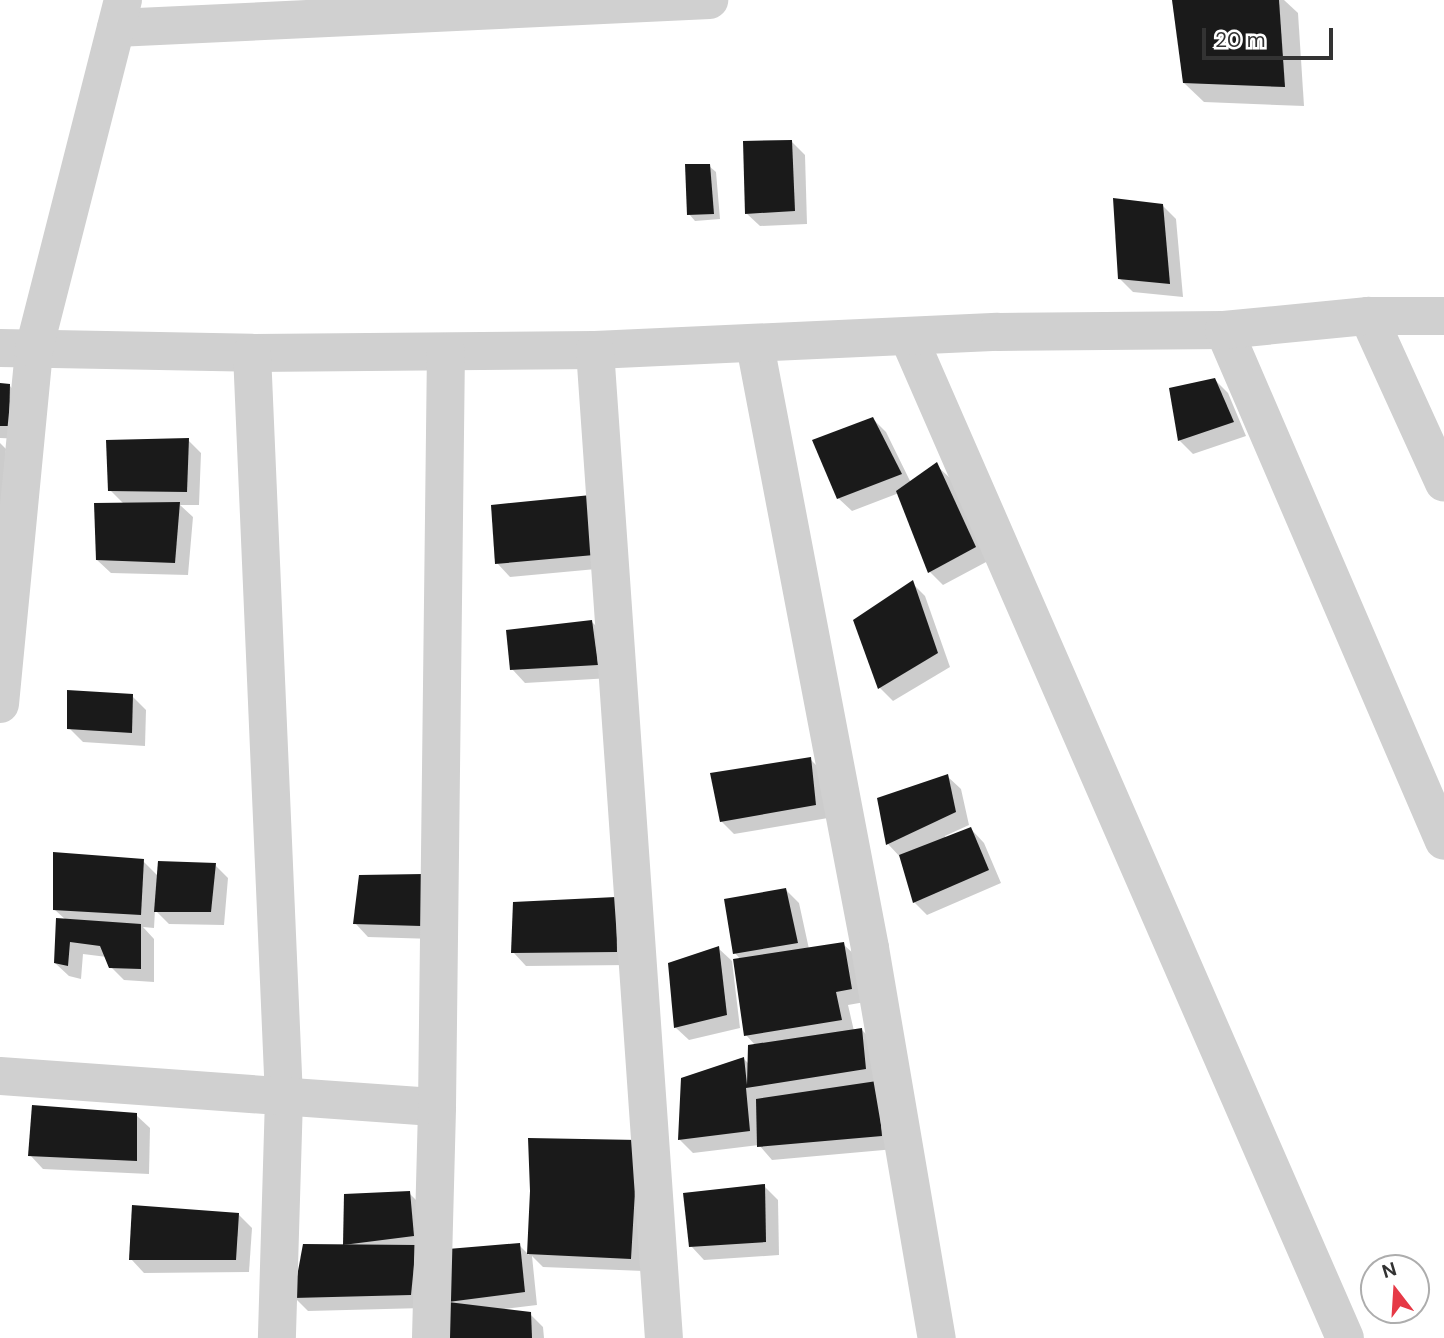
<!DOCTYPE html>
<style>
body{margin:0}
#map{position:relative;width:1444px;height:1338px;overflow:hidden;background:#fff;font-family:"DM Sans",sans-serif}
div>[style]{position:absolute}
.shadow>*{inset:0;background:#0003}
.building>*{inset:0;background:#1a1a1a}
.minor>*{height:38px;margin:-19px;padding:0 19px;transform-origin:19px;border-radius:19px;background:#d0d0d0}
span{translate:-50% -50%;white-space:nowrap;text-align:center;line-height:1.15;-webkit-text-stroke:7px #fff;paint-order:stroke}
.north{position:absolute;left:1360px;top:1254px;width:70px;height:70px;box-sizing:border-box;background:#fff;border:2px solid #adadad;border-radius:50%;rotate:343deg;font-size:19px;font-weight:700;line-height:28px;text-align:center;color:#333}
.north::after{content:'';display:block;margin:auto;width:24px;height:32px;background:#e63946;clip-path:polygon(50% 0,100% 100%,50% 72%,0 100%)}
.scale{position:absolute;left:1202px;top:28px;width:131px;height:32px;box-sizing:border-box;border:4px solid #333;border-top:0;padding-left:9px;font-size:21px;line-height:24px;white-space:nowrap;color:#333;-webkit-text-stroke:5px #fff;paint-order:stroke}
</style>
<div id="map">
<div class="shadow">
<div style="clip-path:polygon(1174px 0,1284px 0,1298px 13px,1304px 106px,1204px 102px,1184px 83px)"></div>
<div style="clip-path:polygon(792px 142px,805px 155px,807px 224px,760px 226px,746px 213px)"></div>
<div style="clip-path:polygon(709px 166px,716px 172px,720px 219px,695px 221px,689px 214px)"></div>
<div style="clip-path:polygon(1162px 205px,1176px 219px,1183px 297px,1133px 292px,1119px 278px)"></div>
<div style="clip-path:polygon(1215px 380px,1228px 393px,1246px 436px,1193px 454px,1180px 441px,1171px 390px)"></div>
<div style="clip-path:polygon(0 385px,9px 385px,22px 399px,22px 439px,0 438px)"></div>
<div style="clip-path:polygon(873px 419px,886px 432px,911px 483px,936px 465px,950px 478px,988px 561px,943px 585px,930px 572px,899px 493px,852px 511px,838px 498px)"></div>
<div style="clip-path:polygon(188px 440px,201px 453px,199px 505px,180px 505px,193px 517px,188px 575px,111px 573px,97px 560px,125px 505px,110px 490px)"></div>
<div style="clip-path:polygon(0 443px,6px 449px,0 525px)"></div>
<div style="clip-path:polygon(591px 497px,607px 568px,510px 577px,497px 563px)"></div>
<div style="clip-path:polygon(912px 583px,925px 596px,950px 667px,893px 701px,880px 688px,855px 621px)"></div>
<div style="clip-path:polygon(592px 622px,605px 635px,611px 678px,525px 683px,512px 669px)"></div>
<div style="clip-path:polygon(132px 696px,146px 710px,145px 746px,83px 742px,69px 728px)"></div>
<div style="clip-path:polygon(810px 759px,823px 772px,828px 818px,734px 834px,721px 821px)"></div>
<div style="clip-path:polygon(947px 776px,961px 789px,969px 825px,945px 836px,946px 839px,971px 829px,984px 843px,1001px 883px,927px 915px,914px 902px,902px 859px,888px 844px,879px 799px)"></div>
<div style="clip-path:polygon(143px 861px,158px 876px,215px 865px,228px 878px,224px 925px,169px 924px,155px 910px,154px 928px,143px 927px,154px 939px,154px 982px,124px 980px,111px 967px,107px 957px,83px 954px,81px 979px,69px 976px,55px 963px,66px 920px,55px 910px)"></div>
<div style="clip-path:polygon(423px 876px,434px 939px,368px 937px,355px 923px)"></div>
<div style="clip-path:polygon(786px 890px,799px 903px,809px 949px,843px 944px,857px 957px,865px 1002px,848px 1005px,854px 1031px,862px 1030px,875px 1043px,895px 1149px,772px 1160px,759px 1145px,693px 1153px,680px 1140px,683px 1080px,744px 1059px,749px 1064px,756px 1046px,746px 1035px,741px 960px,735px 953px)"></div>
<div style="clip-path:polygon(615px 899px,630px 965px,526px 966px,513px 952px)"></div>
<div style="clip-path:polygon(718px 948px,732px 961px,740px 1028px,689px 1040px,675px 1027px)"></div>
<div style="clip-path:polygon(136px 1115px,150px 1128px,149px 1174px,43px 1169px,30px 1155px)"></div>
<div style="clip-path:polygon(637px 1142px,644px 1271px,543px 1267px,532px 1256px,537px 1305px,504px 1309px,530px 1314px,543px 1327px,544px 1338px,449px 1338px,450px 1301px,519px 1245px,529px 1255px,532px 1191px)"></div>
<div style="clip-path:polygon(764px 1186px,778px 1200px,779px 1255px,704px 1260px,691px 1246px)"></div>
<div style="clip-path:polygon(409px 1193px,422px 1206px,424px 1308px,308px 1311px,295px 1298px,344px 1246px)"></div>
<div style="clip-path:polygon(238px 1214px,252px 1228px,249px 1272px,144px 1273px,131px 1259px)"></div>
</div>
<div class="building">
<div style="clip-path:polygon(1172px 0,1279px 0,1285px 87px,1183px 83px)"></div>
<div style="clip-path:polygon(792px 140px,795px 211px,745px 214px,743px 141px)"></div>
<div style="clip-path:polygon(685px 164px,710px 164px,714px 214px,687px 215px)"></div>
<div style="clip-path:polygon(1113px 198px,1163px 204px,1170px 284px,1118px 279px)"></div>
<div style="clip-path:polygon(1215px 378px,1234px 422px,1178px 441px,1169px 388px)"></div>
<div style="clip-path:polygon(0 383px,10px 384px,9px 426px,0 426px)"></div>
<div style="clip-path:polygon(873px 417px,902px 474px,837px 499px,812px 440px)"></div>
<div style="clip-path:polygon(189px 438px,187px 492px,108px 491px,106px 440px)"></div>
<div style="clip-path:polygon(937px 462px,976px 547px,928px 573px,896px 491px)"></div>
<div style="clip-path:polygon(591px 495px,594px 555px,495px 564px,491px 505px)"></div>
<div style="clip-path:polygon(180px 502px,175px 563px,96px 560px,94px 503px)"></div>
<div style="clip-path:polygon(913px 580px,938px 653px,878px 689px,853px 620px)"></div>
<div style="clip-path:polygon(592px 620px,598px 665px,510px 670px,506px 630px)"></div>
<div style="clip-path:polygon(67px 690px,133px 694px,132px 733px,67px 729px)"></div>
<div style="clip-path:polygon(811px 757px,816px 805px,720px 822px,710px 773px)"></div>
<div style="clip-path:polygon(948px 774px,956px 812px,886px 845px,877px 798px)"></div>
<div style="clip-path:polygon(971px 827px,989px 870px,913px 903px,899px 855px)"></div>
<div style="clip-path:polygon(53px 852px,144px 859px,141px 915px,53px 910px)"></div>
<div style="clip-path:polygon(158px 861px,216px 863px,211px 912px,154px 912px)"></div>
<div style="clip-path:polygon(424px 874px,421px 926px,353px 924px,359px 875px)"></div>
<div style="clip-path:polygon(786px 888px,798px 943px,733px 954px,724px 899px)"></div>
<div style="clip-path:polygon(616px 897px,617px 952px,511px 953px,513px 902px)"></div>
<div style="clip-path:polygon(56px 918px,141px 924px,141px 969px,109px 968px,100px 946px,70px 942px,68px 966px,54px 963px)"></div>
<div style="clip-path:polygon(844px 942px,852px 989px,836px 992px,842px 1020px,744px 1036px,733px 959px)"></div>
<div style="clip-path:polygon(719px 946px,727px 1015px,674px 1028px,668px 963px)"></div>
<div style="clip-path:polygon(862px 1028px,866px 1069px,746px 1088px,750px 1131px,678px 1140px,681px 1078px,744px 1057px,747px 1085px,748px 1045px)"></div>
<div style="clip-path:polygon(877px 1081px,882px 1136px,757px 1147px,756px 1099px)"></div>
<div style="clip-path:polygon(32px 1105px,137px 1113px,137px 1161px,28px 1156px)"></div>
<div style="clip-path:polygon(528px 1138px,638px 1140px,631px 1259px,527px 1254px,530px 1191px)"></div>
<div style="clip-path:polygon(765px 1184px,766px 1242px,689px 1247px,683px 1193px)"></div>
<div style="clip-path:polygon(410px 1191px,414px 1236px,343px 1245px,344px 1194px)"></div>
<div style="clip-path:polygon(132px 1205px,239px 1213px,236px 1260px,129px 1260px)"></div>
<div style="clip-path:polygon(520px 1243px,525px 1292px,448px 1302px,448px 1249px)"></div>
<div style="clip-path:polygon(303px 1244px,416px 1245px,411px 1295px,293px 1298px)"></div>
<div style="clip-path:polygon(448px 1302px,531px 1312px,532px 1338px,447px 1338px)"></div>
</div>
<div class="minor">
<div style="left:116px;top:28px;width:594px;rotate:-2.7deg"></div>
<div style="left:1368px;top:316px;width:183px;rotate:65.5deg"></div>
<div style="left:1224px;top:330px;width:556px;rotate:66.71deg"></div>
<div style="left:908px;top:336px;width:1093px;rotate:66.44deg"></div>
<div style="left:755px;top:345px;width:614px;rotate:79.2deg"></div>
<div style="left:870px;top:948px;width:396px;rotate:80.3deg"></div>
<div style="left:0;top:348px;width:252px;rotate:1.1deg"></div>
<div style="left:252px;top:353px;width:343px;rotate:-0.5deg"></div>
<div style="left:595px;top:350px;width:403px;rotate:-2.6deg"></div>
<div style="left:998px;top:332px;width:226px;rotate:-0.5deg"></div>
<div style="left:1224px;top:330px;width:145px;rotate:-5.6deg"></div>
<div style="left:1368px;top:316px;width:76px"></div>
<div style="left:595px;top:350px;width:990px;rotate:86.01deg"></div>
<div style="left:252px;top:353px;width:746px;rotate:87.54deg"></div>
<div style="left:284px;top:1098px;width:240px;rotate:91.7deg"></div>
<div style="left:0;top:704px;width:357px;rotate:-84.5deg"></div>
<div style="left:34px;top:349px;width:360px;rotate:-75.7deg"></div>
<div style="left:0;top:1076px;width:438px;rotate:4.1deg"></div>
<div style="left:431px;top:1338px;width:231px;rotate:-88.5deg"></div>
<div style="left:437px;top:1107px;width:755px;rotate:-89.32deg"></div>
</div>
<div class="north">N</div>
<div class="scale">20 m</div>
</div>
